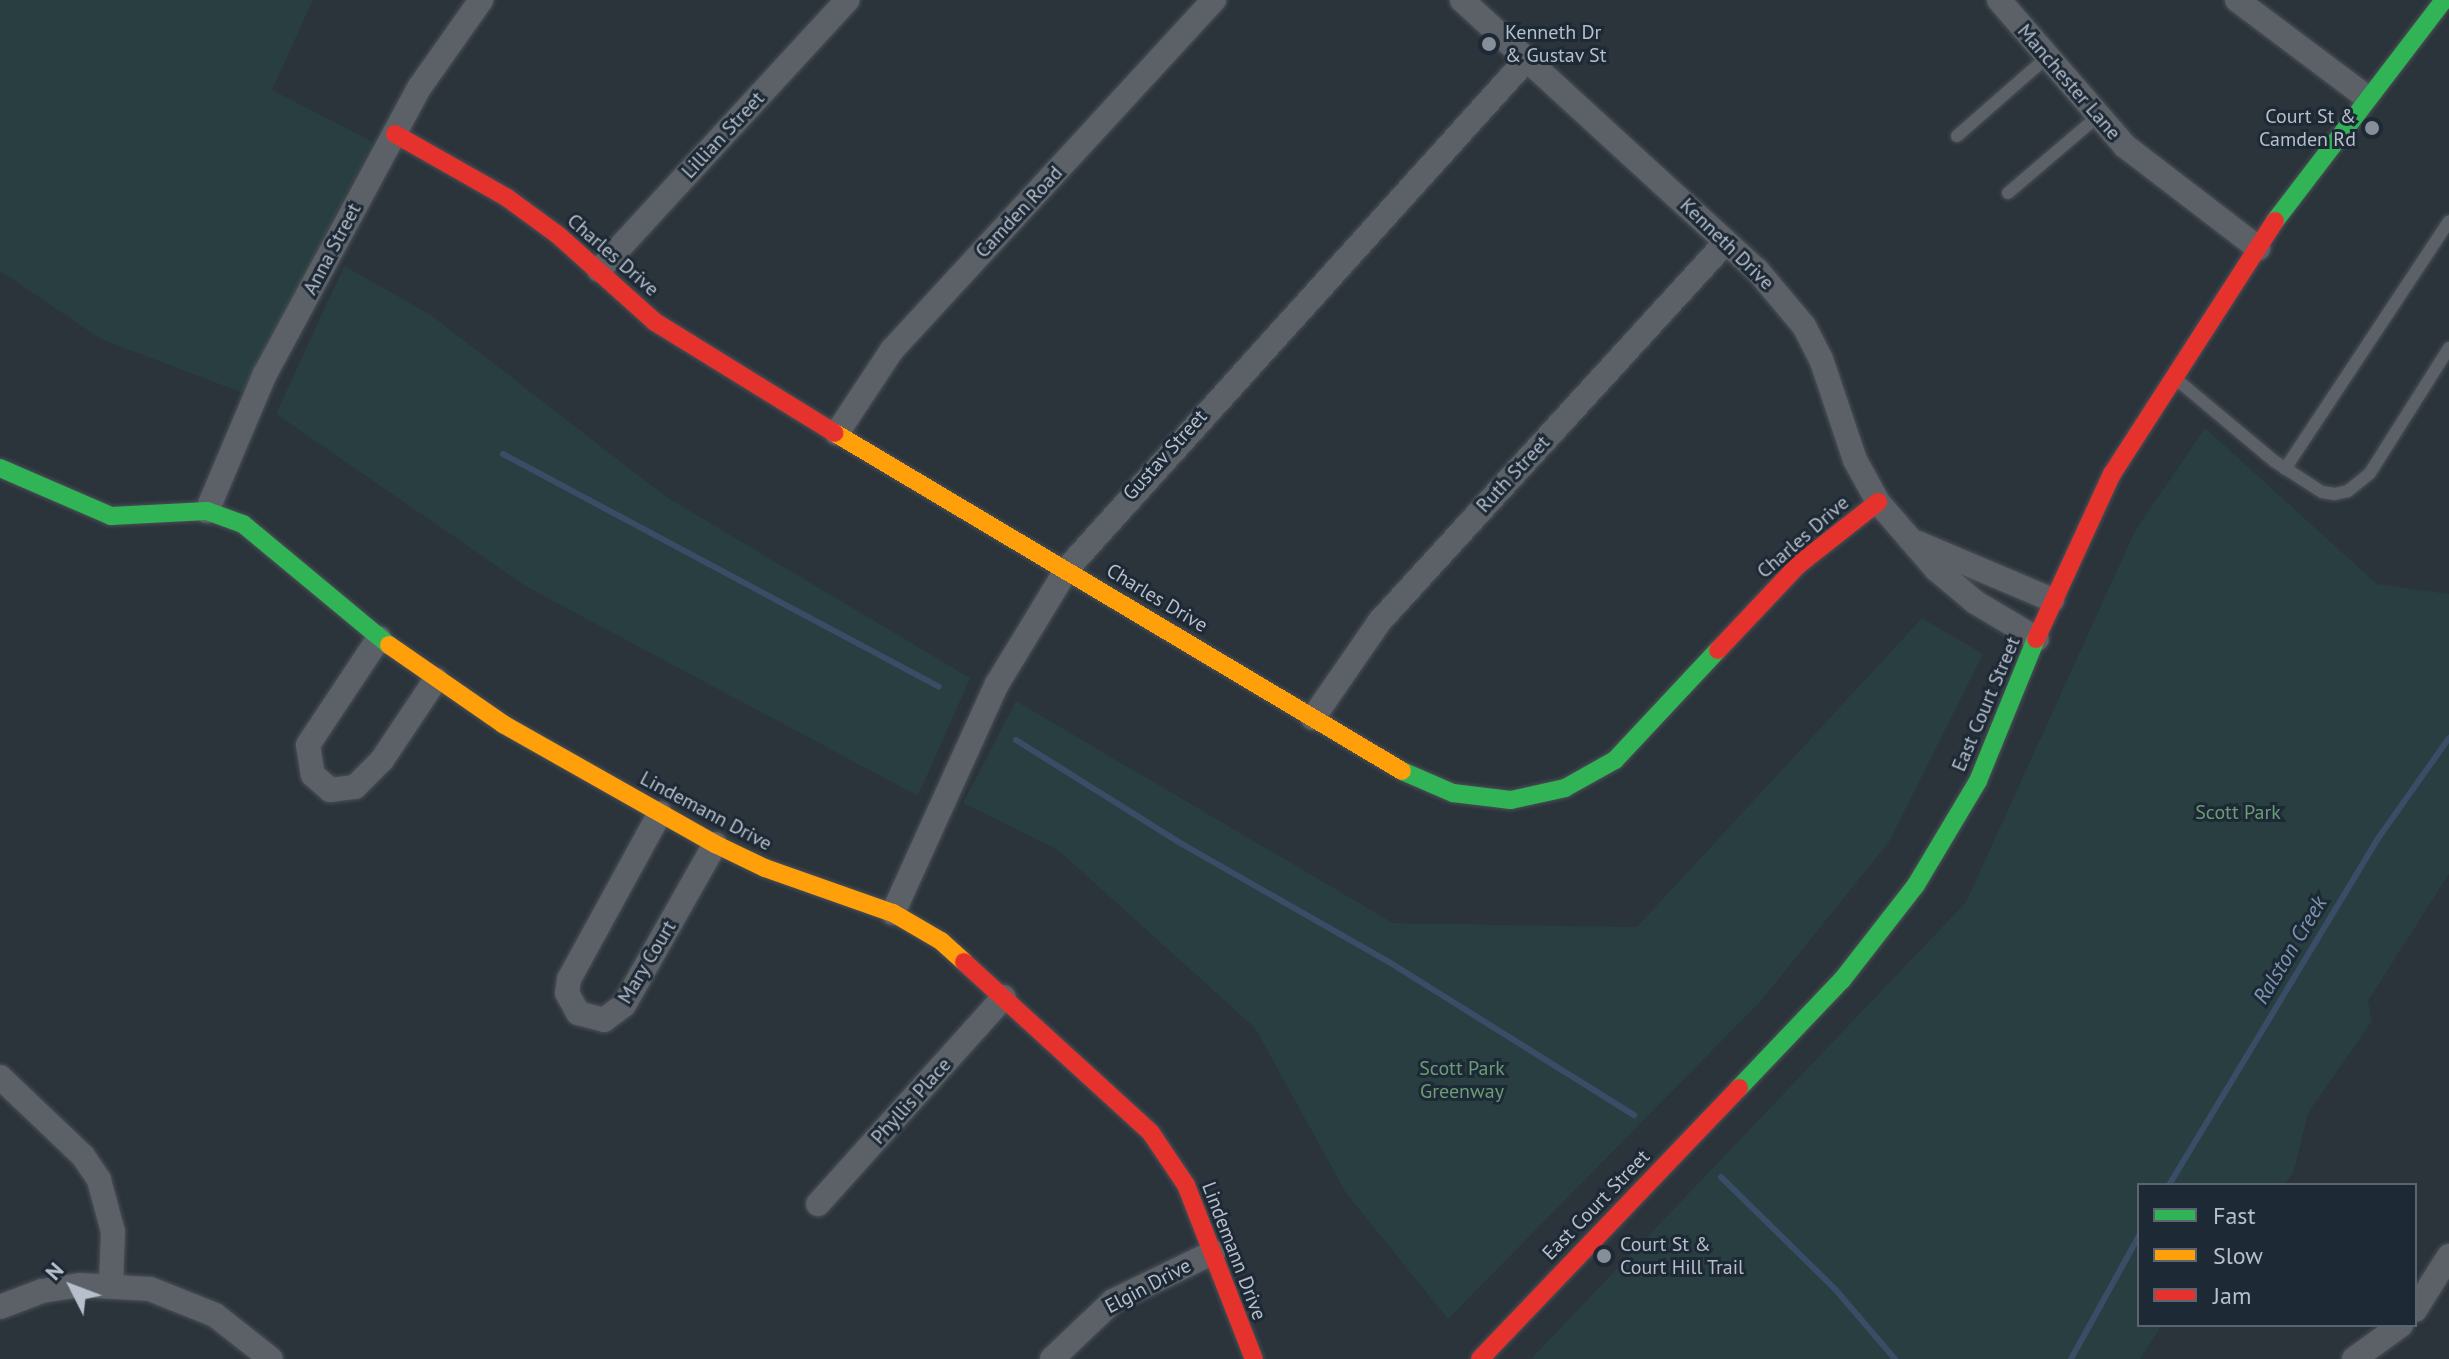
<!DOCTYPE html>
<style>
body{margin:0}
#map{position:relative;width:2449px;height:1359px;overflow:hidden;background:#2b333b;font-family:"PT Sans",sans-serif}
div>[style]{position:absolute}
.green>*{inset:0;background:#283e41}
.stream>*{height:6px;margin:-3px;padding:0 3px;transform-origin:3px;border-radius:3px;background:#394d66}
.roads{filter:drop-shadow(0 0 2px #494f55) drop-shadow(0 0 2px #494f55)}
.lane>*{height:12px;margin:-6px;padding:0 6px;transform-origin:6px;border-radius:6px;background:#5c6168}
.street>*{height:24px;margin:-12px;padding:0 12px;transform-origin:12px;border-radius:12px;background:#5c6168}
.fast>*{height:18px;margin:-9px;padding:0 9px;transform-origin:9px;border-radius:9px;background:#30b455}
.slow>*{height:18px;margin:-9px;padding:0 9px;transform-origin:9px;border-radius:9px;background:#ff9f0a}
.jam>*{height:18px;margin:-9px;padding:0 9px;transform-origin:9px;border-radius:9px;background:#e5322d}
.dots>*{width:22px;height:22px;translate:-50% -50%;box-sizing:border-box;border:4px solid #1e2936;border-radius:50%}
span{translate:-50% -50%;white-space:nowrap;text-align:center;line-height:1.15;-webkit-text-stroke:6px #1e2936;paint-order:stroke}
.poi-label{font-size:20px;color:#b6bfcb}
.left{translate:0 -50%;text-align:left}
.right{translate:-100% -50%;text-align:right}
.street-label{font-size:20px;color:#b6bfcb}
.park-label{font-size:20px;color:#6c9c76}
.water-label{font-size:22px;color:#7c96b2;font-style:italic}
.legend{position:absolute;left:2137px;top:1183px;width:280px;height:144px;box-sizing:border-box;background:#1e2936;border:2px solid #5b6572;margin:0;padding:10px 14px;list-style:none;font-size:24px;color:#b6bfcb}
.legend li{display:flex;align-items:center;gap:16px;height:40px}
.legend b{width:40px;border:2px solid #5b6572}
.north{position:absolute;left:32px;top:1247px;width:80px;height:80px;-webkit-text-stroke:6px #1e2936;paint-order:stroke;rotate:312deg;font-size:22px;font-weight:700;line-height:32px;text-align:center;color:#b6bfcb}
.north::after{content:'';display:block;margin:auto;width:28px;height:36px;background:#b6bfcb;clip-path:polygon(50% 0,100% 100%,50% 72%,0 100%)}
</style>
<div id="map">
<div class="green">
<div style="clip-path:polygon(0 0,313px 0,272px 90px,373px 142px,243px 393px,101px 339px,0 271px)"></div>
<div style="clip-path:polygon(344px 266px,431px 315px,665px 496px,970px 678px,918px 796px,527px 587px,276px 414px)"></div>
<div style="clip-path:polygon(2205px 428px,2377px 584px,2449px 594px,2449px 874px,2368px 1001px,2372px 1021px,2308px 1113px,2294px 1171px,2284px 1185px,2139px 1185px,2139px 1325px,2162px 1325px,2140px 1359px,1531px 1359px,1966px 902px,2135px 531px)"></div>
<div style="clip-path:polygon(1922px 618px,1983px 654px,1889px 842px,1760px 1002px,1448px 1319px,1346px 1193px,1255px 1028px,1058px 850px,963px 803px,1016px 701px,1393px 923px,1637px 927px)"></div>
</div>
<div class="stream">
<div style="left:503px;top:454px;width:494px;rotate:28.1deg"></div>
<div style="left:1016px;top:740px;width:196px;rotate:32.1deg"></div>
<div style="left:1182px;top:844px;width:238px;rotate:29.7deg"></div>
<div style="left:1389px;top:962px;width:289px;rotate:32deg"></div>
<div style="left:1721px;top:1177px;width:160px;rotate:44.5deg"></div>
<div style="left:1835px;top:1289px;width:92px;rotate:49.4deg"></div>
<div style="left:2169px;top:1185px;width:406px;rotate:-58.9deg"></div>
<div style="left:2379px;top:837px;width:121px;rotate:-54.7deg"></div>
<div style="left:2071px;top:1359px;width:141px;rotate:-61.1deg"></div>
</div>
<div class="roads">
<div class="lane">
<div style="left:1957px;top:136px;width:118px;rotate:-41.2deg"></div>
<div style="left:2008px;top:193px;width:117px;rotate:-40.5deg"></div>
<div style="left:2176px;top:379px;width:128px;rotate:39.9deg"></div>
<div style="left:2274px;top:461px;width:57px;rotate:32.9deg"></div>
<div style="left:2322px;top:492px;width:13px;rotate:9deg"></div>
<div style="left:2335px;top:494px;width:13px;rotate:-13deg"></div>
<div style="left:2348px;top:491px;width:28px;rotate:-39deg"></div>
<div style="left:2370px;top:473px;width:148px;rotate:-57.7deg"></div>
<div style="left:2285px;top:469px;width:297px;rotate:-56.5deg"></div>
</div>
<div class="street">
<div style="left:1462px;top:0;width:400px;rotate:42.5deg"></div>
<div style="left:1757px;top:270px;width:73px;rotate:50deg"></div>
<div style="left:1804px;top:326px;width:37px;rotate:63deg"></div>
<div style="left:1821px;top:359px;width:107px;rotate:71.4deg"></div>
<div style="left:1855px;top:460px;width:48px;rotate:61.3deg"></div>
<div style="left:1878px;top:502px;width:89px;rotate:49.1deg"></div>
<div style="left:1936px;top:569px;width:51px;rotate:40.2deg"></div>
<div style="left:1975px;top:602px;width:72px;rotate:30.8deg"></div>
<div style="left:1999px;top:0;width:193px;rotate:49.2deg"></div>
<div style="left:2125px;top:146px;width:168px;rotate:37.5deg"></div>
<div style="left:2237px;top:0;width:161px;rotate:36.9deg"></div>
<div style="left:599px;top:270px;width:367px;rotate:-47.4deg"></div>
<div style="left:837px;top:433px;width:100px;rotate:-56.5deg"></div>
<div style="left:892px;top:350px;width:476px;rotate:-47.4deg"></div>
<div style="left:207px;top:511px;width:149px;rotate:-67.1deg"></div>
<div style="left:265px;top:374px;width:325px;rotate:-61.7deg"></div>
<div style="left:419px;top:88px;width:108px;rotate:-54.8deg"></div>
<div style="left:1918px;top:543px;width:146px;rotate:23deg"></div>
<div style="left:379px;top:638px;width:128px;rotate:123.6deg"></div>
<div style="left:308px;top:745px;width:30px;rotate:81deg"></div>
<div style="left:313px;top:775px;width:23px;rotate:41deg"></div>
<div style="left:330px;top:790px;width:25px;rotate:-7deg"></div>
<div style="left:355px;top:787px;width:38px;rotate:-45deg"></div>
<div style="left:382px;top:760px;width:97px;rotate:-56.3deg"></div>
<div style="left:1313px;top:718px;width:118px;rotate:-55.4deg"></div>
<div style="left:1380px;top:621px;width:513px;rotate:-47.61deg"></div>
<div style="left:660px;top:813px;width:189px;rotate:118.7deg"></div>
<div style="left:569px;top:979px;width:14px;rotate:98deg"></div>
<div style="left:567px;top:993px;width:23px;rotate:61deg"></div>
<div style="left:578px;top:1013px;width:27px;rotate:15deg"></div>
<div style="left:604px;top:1020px;width:25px;rotate:-37deg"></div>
<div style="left:624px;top:1005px;width:185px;rotate:-60.5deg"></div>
<div style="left:893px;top:913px;width:252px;rotate:-65.6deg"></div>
<div style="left:997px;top:684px;width:135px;rotate:-58.7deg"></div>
<div style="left:1067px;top:569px;width:687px;rotate:-47.95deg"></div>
<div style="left:0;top:1077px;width:115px;rotate:43.6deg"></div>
<div style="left:83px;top:1156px;width:29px;rotate:56deg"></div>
<div style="left:99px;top:1180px;width:54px;rotate:74.9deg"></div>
<div style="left:113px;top:1232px;width:52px;rotate:92.2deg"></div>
<div style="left:818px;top:1204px;width:278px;rotate:-48.1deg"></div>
<div style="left:0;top:1307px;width:45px;rotate:-20.9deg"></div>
<div style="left:42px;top:1291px;width:38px;rotate:-9deg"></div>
<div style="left:80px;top:1285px;width:70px;rotate:3.3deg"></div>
<div style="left:150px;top:1289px;width:70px;rotate:21.8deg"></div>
<div style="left:215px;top:1315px;width:71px;rotate:38.2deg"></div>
<div style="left:2415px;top:1310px;width:64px;rotate:-57.8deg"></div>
<div style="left:1052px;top:1359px;width:84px;rotate:-43.6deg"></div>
<div style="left:1113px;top:1301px;width:112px;rotate:-25.9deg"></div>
<div style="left:2354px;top:1359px;width:58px;rotate:-35.9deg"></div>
</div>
<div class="fast">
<div style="left:2275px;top:221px;width:278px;rotate:-52.6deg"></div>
<div style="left:0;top:468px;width:121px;rotate:23.4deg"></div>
<div style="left:111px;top:516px;width:96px;rotate:-3deg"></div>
<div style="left:207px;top:511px;width:38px;rotate:20deg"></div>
<div style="left:243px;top:524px;width:190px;rotate:39.7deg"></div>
<div style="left:1402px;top:771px;width:56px;rotate:23.3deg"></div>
<div style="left:1453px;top:793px;width:58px;rotate:6.9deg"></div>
<div style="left:1511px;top:800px;width:55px;rotate:-12.5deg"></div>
<div style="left:1565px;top:788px;width:57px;rotate:-29.2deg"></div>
<div style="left:1615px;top:760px;width:151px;rotate:-46.9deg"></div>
<div style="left:1739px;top:1088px;width:149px;rotate:-46.4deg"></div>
<div style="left:1842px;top:980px;width:120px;rotate:-52.1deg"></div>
<div style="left:1916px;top:885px;width:121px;rotate:-59.2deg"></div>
<div style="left:1978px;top:781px;width:153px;rotate:-67.8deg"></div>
</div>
<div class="slow">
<div style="left:835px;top:433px;width:660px;rotate:30.8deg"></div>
<div style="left:389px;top:645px;width:139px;rotate:34.7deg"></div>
<div style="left:503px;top:724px;width:244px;rotate:29.5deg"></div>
<div style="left:715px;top:844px;width:55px;rotate:25.6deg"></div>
<div style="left:765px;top:868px;width:136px;rotate:19.4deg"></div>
<div style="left:893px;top:913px;width:56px;rotate:30.3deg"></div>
<div style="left:941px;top:941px;width:31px;rotate:42deg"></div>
</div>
<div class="jam">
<div style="left:395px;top:134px;width:128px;rotate:29.6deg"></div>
<div style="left:506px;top:197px;width:64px;rotate:36.2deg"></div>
<div style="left:558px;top:235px;width:130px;rotate:41.9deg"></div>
<div style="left:655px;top:322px;width:211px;rotate:31.7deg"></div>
<div style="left:2036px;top:639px;width:182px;rotate:-65.3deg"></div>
<div style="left:2112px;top:474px;width:301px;rotate:-57.2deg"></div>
<div style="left:1718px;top:650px;width:117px;rotate:-46.7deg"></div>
<div style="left:1798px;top:565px;width:102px;rotate:-38.2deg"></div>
<div style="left:964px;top:962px;width:253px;rotate:42.4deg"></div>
<div style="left:1151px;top:1133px;width:63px;rotate:56.1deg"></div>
<div style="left:1186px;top:1185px;width:187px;rotate:68.7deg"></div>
<div style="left:1480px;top:1359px;width:375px;rotate:-46.3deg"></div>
</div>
</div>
<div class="dots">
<div style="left:1489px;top:44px;background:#858e99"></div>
<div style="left:2372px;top:128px;background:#858e99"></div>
<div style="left:1604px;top:1256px;background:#858e99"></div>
</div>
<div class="poi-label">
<span class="left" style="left:1505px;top:44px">Kenneth Dr<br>&amp; Gustav St</span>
<span class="right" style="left:2356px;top:128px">Court St &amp;<br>Camden Rd</span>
<span class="left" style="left:1620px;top:1256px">Court St &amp;<br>Court Hill Trail</span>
</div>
<div class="street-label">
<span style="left:2069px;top:82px;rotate:49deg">Manchester Lane</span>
<span style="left:723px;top:135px;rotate:-47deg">Lillian Street</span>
<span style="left:1019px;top:212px;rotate:-47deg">Camden Road</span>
<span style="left:1727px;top:244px;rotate:44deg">Kenneth Drive</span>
<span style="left:332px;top:249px;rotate:-62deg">Anna Street</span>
<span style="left:613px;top:255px;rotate:41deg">Charles Drive</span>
<span style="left:1165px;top:455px;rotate:-48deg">Gustav Street</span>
<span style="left:1513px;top:474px;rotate:-47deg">Ruth Street</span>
<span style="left:1803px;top:537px;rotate:-41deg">Charles Drive</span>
<span style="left:1157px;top:598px;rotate:31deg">Charles Drive</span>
<span style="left:1986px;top:704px;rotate:-67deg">East Court Street</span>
<span style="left:706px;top:811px;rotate:28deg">Lindemann Drive</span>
<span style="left:647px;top:962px;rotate:-59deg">Mary Court</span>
<span style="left:911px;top:1101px;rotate:-48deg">Phyllis Place</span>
<span style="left:1596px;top:1205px;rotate:-46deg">East Court Street</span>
<span style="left:1234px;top:1251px;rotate:69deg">Lindemann Drive</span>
<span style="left:1148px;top:1286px;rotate:-28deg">Elgin Drive</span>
</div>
<div class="park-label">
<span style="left:2238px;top:812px">Scott Park</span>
<span style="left:1462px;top:1080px">Scott Park<br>Greenway</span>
</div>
<div class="water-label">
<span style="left:2290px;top:950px;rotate:-59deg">Ralston Creek</span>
</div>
<ul class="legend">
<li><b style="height:10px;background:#30b455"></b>Fast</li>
<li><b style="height:10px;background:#ff9f0a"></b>Slow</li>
<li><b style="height:10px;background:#e5322d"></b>Jam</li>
</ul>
<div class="north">N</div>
</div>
